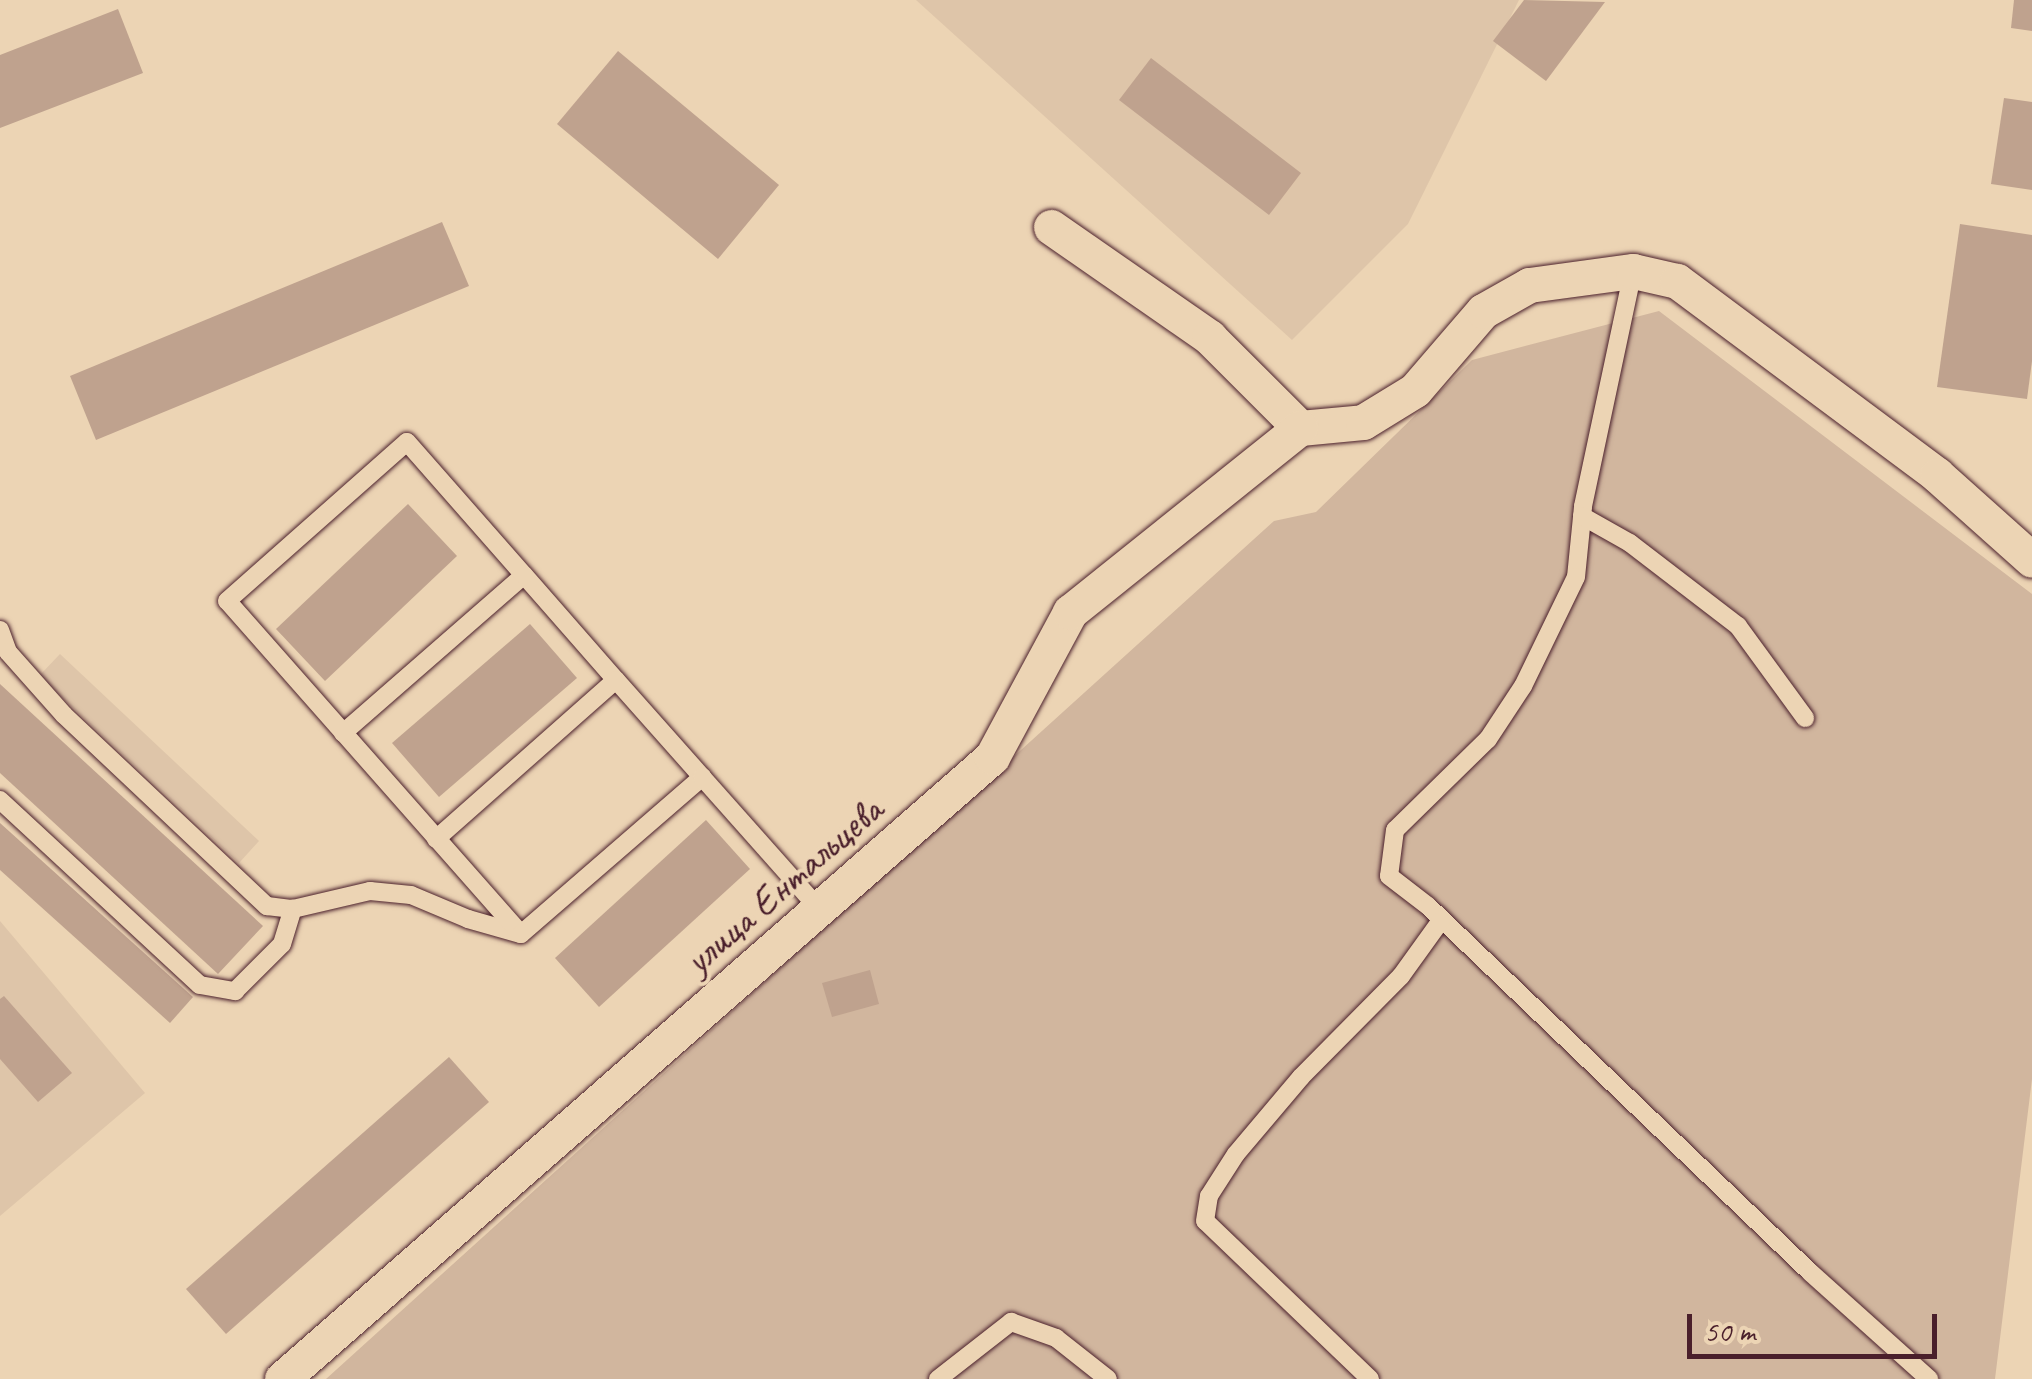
<!DOCTYPE html>
<meta charset="utf-8">
<style>
body{margin:0}
#map{position:relative;width:2032px;height:1379px;overflow:hidden;background:#ecd4b4;font-family:Caveat,sans-serif}
div>[style]{position:absolute}
.built>*{inset:0;background:#dec5a9}
.green>*{inset:0;background:#d1b69e}
.building>*{inset:0;background:#bfa28e}
.roads{filter:drop-shadow(0 0 2px #4a1f2b) drop-shadow(0 0 2px #4a1f2b)}
.lane>*{height:18px;margin:-9px;padding:0 9px;transform-origin:9px;border-radius:9px;background:#ecd4b4}
.street>*{height:35px;margin:-17.5px;padding:0 17.5px;transform-origin:17.5px;border-radius:17.5px;background:#ecd4b4}
span{translate:-50% -50%;white-space:nowrap;text-align:center;line-height:1.15;-webkit-text-stroke:8px #ecd4b4;paint-order:stroke}
.street-label{font-size:40px;color:#4a1f2b}
.scale{position:absolute;left:1687px;top:1314px;width:250px;height:45px;box-sizing:border-box;border:5px solid #4a1f2b;border-top:0;padding-left:12px;font-size:30px;line-height:35px;white-space:nowrap;color:#4a1f2b;-webkit-text-stroke:8px #ecd4b4;paint-order:stroke}
</style>
<div id="map">
<div class="built">
<div style="clip-path:polygon(916px 0,1519px 0,1408px 224px,1292px 340px)"></div>
<div style="clip-path:polygon(60px 654px,259px 841px,239px 863px,39px 676px)"></div>
<div style="clip-path:polygon(0 921px,145px 1093px,0 1216px)"></div>
</div>
<div class="green">
<div style="clip-path:polygon(1659px 311px,2032px 594px,2032px 1079px,1995px 1379px,326px 1379px,1274px 521px,1316px 512px,1472px 360px)"></div>
</div>
<div class="building">
<div style="clip-path:polygon(1524px 0,1605px 2px,1546px 81px,1493px 41px)"></div>
<div style="clip-path:polygon(2014px 0,2032px 0,2032px 31px,2011px 28px)"></div>
<div style="clip-path:polygon(118px 9px,143px 73px,0 128px,0 55px)"></div>
<div style="clip-path:polygon(618px 51px,779px 185px,718px 259px,557px 124px)"></div>
<div style="clip-path:polygon(1151px 58px,1301px 173px,1269px 215px,1119px 100px)"></div>
<div style="clip-path:polygon(2004px 98px,2032px 102px,2032px 190px,1991px 184px)"></div>
<div style="clip-path:polygon(442px 222px,469px 286px,96px 440px,70px 376px)"></div>
<div style="clip-path:polygon(1960px 224px,2032px 235px,2032px 361px,2027px 399px,1937px 387px)"></div>
<div style="clip-path:polygon(408px 504px,457px 556px,325px 681px,276px 629px)"></div>
<div style="clip-path:polygon(530px 624px,577px 678px,439px 797px,392px 743px)"></div>
<div style="clip-path:polygon(0 684px,263px 926px,218px 974px,0 773px)"></div>
<div style="clip-path:polygon(706px 820px,750px 869px,599px 1007px,555px 958px)"></div>
<div style="clip-path:polygon(0 823px,193px 997px,170px 1023px,0 870px)"></div>
<div style="clip-path:polygon(870px 970px,879px 1004px,832px 1017px,822px 983px)"></div>
<div style="clip-path:polygon(4px 996px,72px 1073px,38px 1102px,0 1059px,0 999px)"></div>
<div style="clip-path:polygon(449px 1057px,489px 1102px,226px 1334px,186px 1289px)"></div>
</div>
<div class="roads">
<div class="lane">
<div style="left:1633px;top:271px;width:241px;rotate:102deg"></div>
<div style="left:1583px;top:507px;width:70px;rotate:95.7deg"></div>
<div style="left:1576px;top:577px;width:121px;rotate:115.9deg"></div>
<div style="left:1523px;top:686px;width:64px;rotate:123.4deg"></div>
<div style="left:1488px;top:739px;width:130px;rotate:135.6deg"></div>
<div style="left:1395px;top:830px;width:46px;rotate:97.4deg"></div>
<div style="left:1389px;top:876px;width:49px;rotate:37.6deg"></div>
<div style="left:1428px;top:906px;width:530px;rotate:43.78deg"></div>
<div style="left:1811px;top:1273px;width:159px;rotate:41.9deg"></div>
<div style="left:1582px;top:516px;width:55px;rotate:29.4deg"></div>
<div style="left:1630px;top:543px;width:136px;rotate:37.5deg"></div>
<div style="left:1738px;top:626px;width:114px;rotate:53.9deg"></div>
<div style="left:0;top:630px;width:23px;rotate:70deg"></div>
<div style="left:8px;top:652px;width:84px;rotate:48.4deg"></div>
<div style="left:64px;top:715px;width:279px;rotate:43.3deg"></div>
<div style="left:267px;top:906px;width:26px;rotate:7deg"></div>
<div style="left:293px;top:909px;width:79px;rotate:-13.2deg"></div>
<div style="left:370px;top:891px;width:41px;rotate:5.6deg"></div>
<div style="left:411px;top:895px;width:62px;rotate:22.8deg"></div>
<div style="left:468px;top:919px;width:54px;rotate:16.1deg"></div>
<div style="left:343px;top:733px;width:240px;rotate:-41.1deg"></div>
<div style="left:524px;top:575px;width:140px;rotate:48.8deg"></div>
<div style="left:0;top:800px;width:272px;rotate:42.8deg"></div>
<div style="left:200px;top:985px;width:36px;rotate:10deg"></div>
<div style="left:235px;top:991px;width:66px;rotate:-45deg"></div>
<div style="left:282px;top:944px;width:37px;rotate:-73deg"></div>
<div style="left:436px;top:839px;width:240px;rotate:-41.5deg"></div>
<div style="left:616px;top:680px;width:130px;rotate:48.4deg"></div>
<div style="left:521px;top:934px;width:444px;rotate:-131.4deg"></div>
<div style="left:227px;top:601px;width:240px;rotate:-41.5deg"></div>
<div style="left:407px;top:442px;width:177px;rotate:48.7deg"></div>
<div style="left:521px;top:934px;width:240px;rotate:-40.9deg"></div>
<div style="left:702px;top:777px;width:178px;rotate:48.4deg"></div>
<div style="left:938px;top:1379px;width:93px;rotate:-38deg"></div>
<div style="left:1011px;top:1322px;width:48px;rotate:19.6deg"></div>
<div style="left:1056px;top:1338px;width:66px;rotate:38.3deg"></div>
<div style="left:1370px;top:1379px;width:228px;rotate:-136.2deg"></div>
<div style="left:1205px;top:1221px;width:25px;rotate:-81deg"></div>
<div style="left:1209px;top:1196px;width:50px;rotate:-57.3deg"></div>
<div style="left:1236px;top:1154px;width:101px;rotate:-49.8deg"></div>
<div style="left:1301px;top:1077px;width:142px;rotate:-45.3deg"></div>
<div style="left:1401px;top:976px;width:70px;rotate:-54.3deg"></div>
</div>
<div class="street">
<div style="left:1051px;top:227px;width:193px;rotate:34.8deg"></div>
<div style="left:1209px;top:337px;width:129px;rotate:45deg"></div>
<div style="left:1300px;top:428px;width:63px;rotate:-5.4deg"></div>
<div style="left:1363px;top:422px;width:61px;rotate:-31.6deg"></div>
<div style="left:1415px;top:390px;width:104px;rotate:-49.3deg"></div>
<div style="left:1483px;top:311px;width:53px;rotate:-29.5deg"></div>
<div style="left:1529px;top:285px;width:105px;rotate:-7.7deg"></div>
<div style="left:1633px;top:271px;width:45px;rotate:12.8deg"></div>
<div style="left:1677px;top:281px;width:324px;rotate:36.7deg"></div>
<div style="left:1937px;top:475px;width:127px;rotate:41.8deg"></div>
<div style="left:282px;top:1379px;width:944px;rotate:-41.22deg"></div>
<div style="left:992px;top:757px;width:165px;rotate:-61.7deg"></div>
<div style="left:1070px;top:612px;width:295px;rotate:-38.7deg"></div>
</div>
</div>
<div class="street-label">
<span style="left:783px;top:885px;rotate:-41deg">улица Ентальцева</span>
</div>
<div class="scale">50 m</div>
</div>
